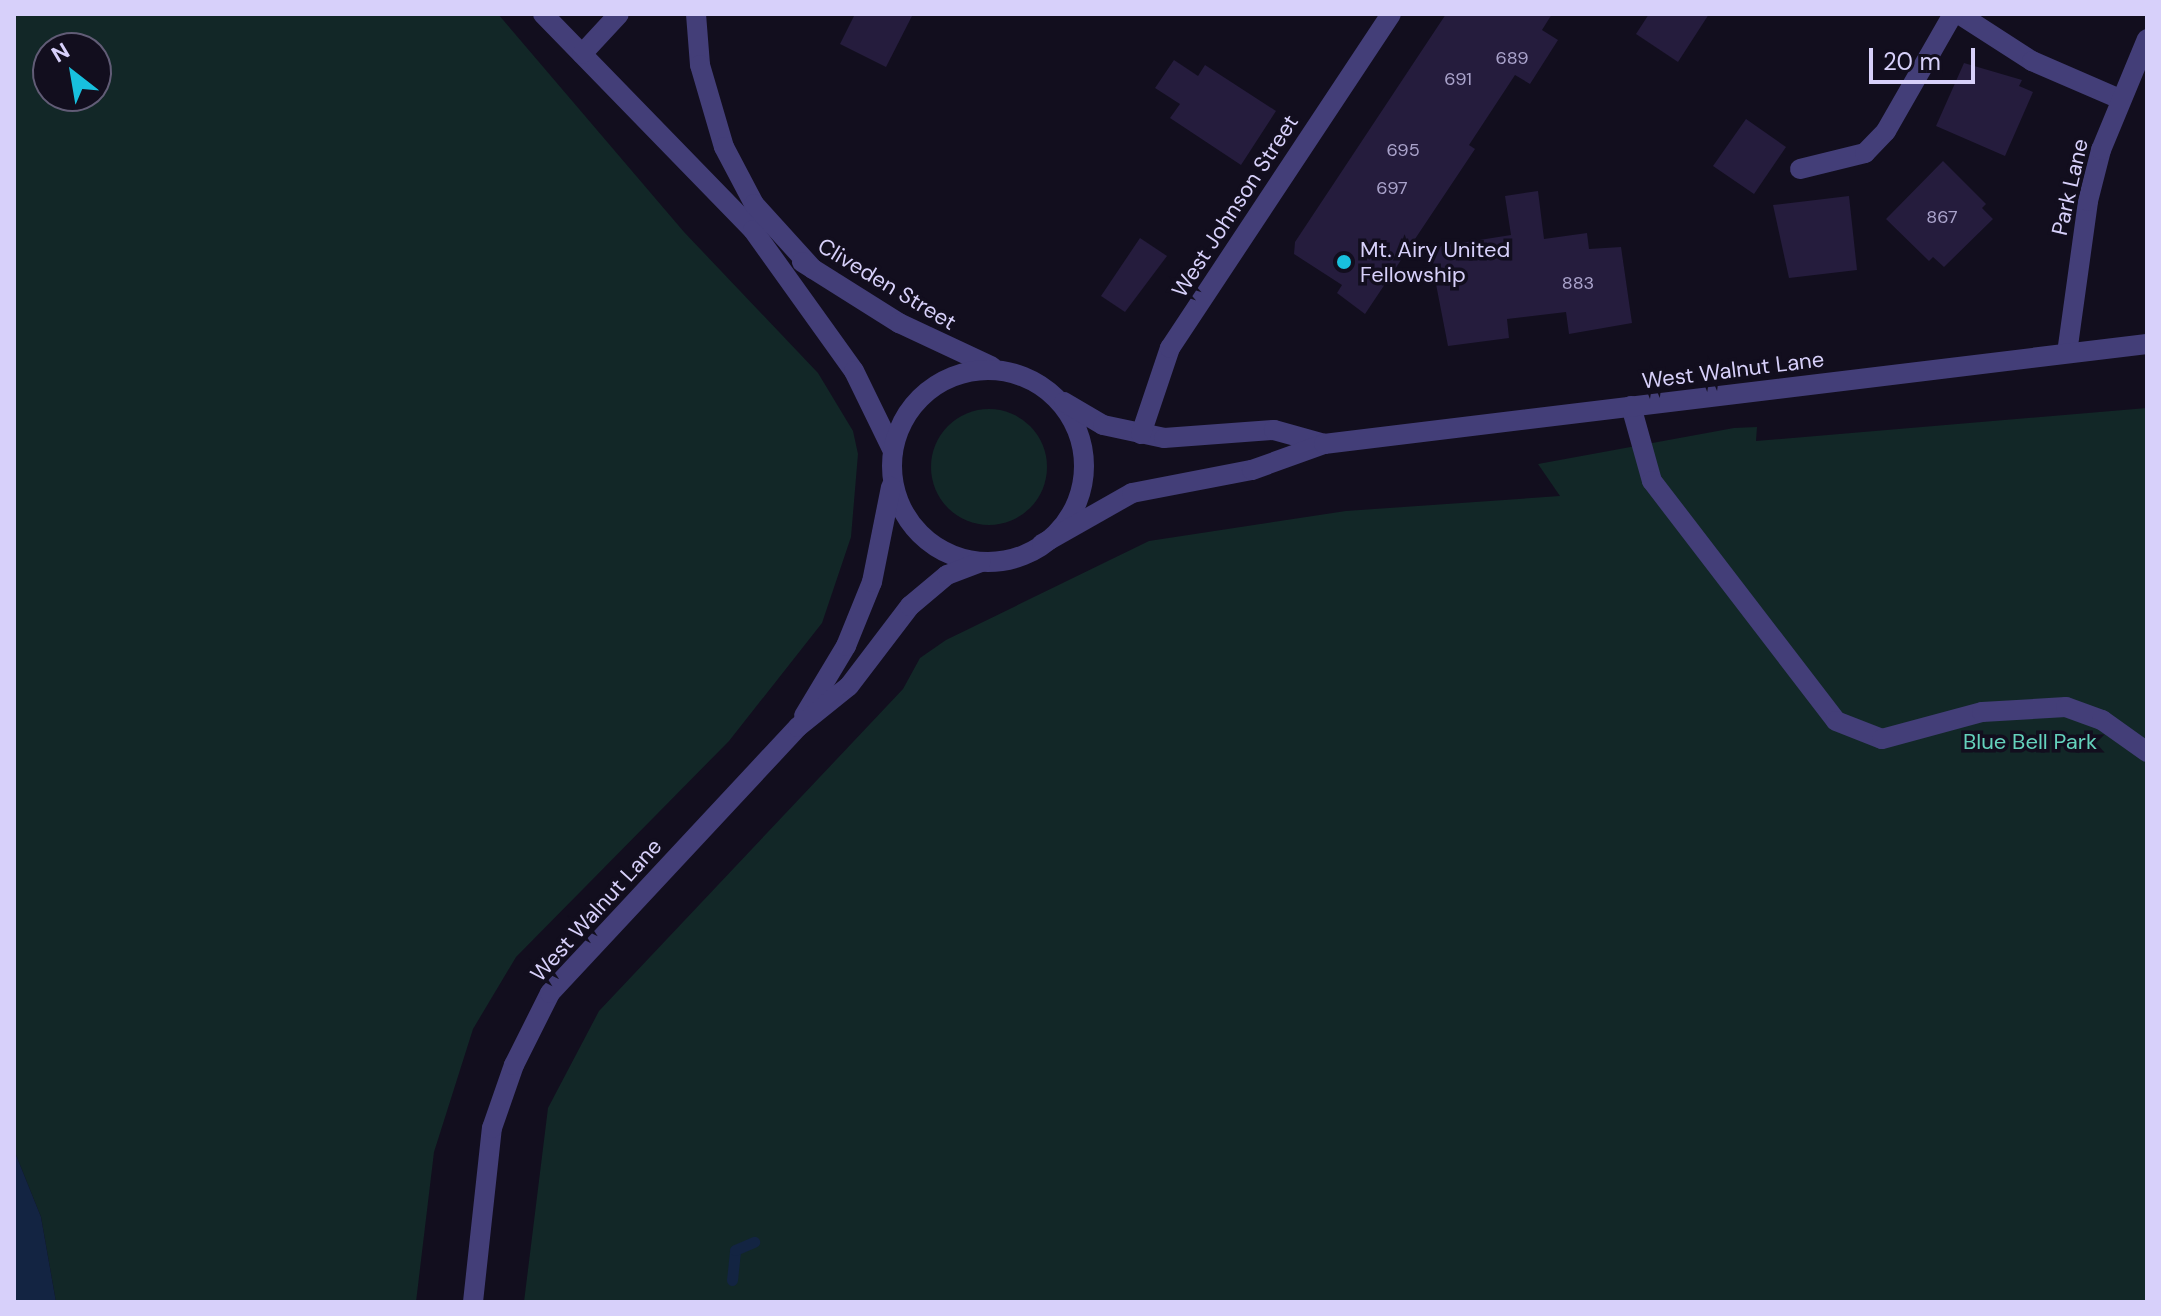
<!DOCTYPE html>
<style>
body{margin:0}
#map{position:relative;width:2161px;height:1316px;overflow:hidden;background:#120e1e;font-family:"DM Sans",sans-serif}
div>[style]{position:absolute}
.green>*{inset:0;background:#122727}
.round{border-radius:50%}
.water>*{inset:0;background:#132442}
.stream>*{height:11px;margin:-5.5px;padding:0 5.5px;transform-origin:5.5px;border-radius:5.5px;background:#132442}
.building>*{inset:0;background:#251c3d}
.minor>*{height:20px;margin:-10px;padding:0 10px;transform-origin:10px;border-radius:10px;background:#433e78}
.minor>.ring{margin:-10px;padding:0;box-sizing:content-box;background:none;border:20px solid #433e78;border-radius:50%}
.dots>*{width:22px;height:22px;translate:-50% -50%;box-sizing:border-box;border:4px solid #120e1e;border-radius:50%}
span{translate:-50% -50%;white-space:nowrap;text-align:center;line-height:1.15;-webkit-text-stroke:7px #120e1e;paint-order:stroke}
.number-label{font-size:18px;color:#aaa3cb}
.number-label span{-webkit-text-stroke-width:0}
.street-label{font-size:22px;color:#d7d0fa}
.poi-label{font-size:22px;color:#d7d0fa}
.left{translate:0 -50%;text-align:left}
.park-label{font-size:22px;color:#64d2bc}
.frame{position:absolute;inset:0;border:16px solid #d7d0fa;pointer-events:none}
.north{position:absolute;left:32px;top:32px;width:80px;height:80px;box-sizing:border-box;background:#120e1e;border:2px solid #615c76;border-radius:50%;rotate:329deg;font-size:22px;font-weight:700;line-height:32px;text-align:center;color:#d7d0fa}
.north::after{content:'';display:block;margin:auto;width:28px;height:36px;background:#18c0de;clip-path:polygon(50% 0,100% 100%,50% 72%,0 100%)}
.scale{position:absolute;left:1869px;top:48px;width:106px;height:36px;box-sizing:border-box;border:4px solid #d7d0fa;border-top:0;padding-left:10px;font-size:24px;line-height:28px;white-space:nowrap;color:#d7d0fa;-webkit-text-stroke:6px #120e1e;paint-order:stroke}
</style>
<div id="map">
<div class="green">
<div style="clip-path:polygon(evenodd,14px 14px,498px 14px,684px 232px,818px 373px,853px 431px,858px 454px,851px 537px,822px 623px,729px 741px,516px 957px,473px 1029px,434px 1152px,416px 1302px,56px 1302px,41px 1217px,14px 1150px,14px 14px,48px 48px,96px 48px,96px 96px,48px 96px,48px 48px)"></div>
<div style="clip-path:polygon(2147px 408px,2147px 1302px,524px 1302px,548px 1108px,599px 1011px,903px 689px,920px 658px,946px 640px,1149px 541px,1346px 511px,1560px 496px,1538px 464px,1734px 428px,1757px 427px,1756px 441px)"></div>
<div class="round" style="left:931px;top:409px;width:116px;height:116px"></div>
</div>
<div class="water">
<div style="clip-path:polygon(14px 1150px,41px 1217px,56px 1302px,14px 1302px)"></div>
</div>
<div class="stream">
<div style="left:732px;top:1280px;width:30px;rotate:-84deg"></div>
<div style="left:735px;top:1250px;width:21px;rotate:-23deg"></div>
</div>
<div class="building">
<div style="clip-path:polygon(855px 14px,913px 14px,886px 67px,840px 44px)"></div>
<div style="clip-path:polygon(1446px 14px,1552px 14px,1542px 30px,1558px 40px,1530px 84px,1515px 75px,1469px 145px,1475px 149px,1365px 314px,1337px 293px,1342px 285px,1294px 254px,1295px 242px)"></div>
<div style="clip-path:polygon(1649px 14px,1709px 14px,1678px 62px,1636px 34px)"></div>
<div style="clip-path:polygon(1174px 60px,1198px 76px,1205px 65px,1276px 111px,1241px 165px,1170px 118px,1180px 104px,1155px 88px)"></div>
<div style="clip-path:polygon(1964px 63px,2022px 80px,2019px 86px,2033px 92px,2005px 156px,1936px 126px)"></div>
<div style="clip-path:polygon(1746px 119px,1786px 147px,1754px 194px,1713px 166px)"></div>
<div style="clip-path:polygon(1943px 161px,1986px 204px,1982px 208px,1993px 219px,1944px 267px,1933px 257px,1929px 261px,1886px 219px)"></div>
<div style="clip-path:polygon(1538px 191px,1544px 239px,1587px 233px,1589px 249px,1621px 247px,1632px 323px,1569px 334px,1566px 312px,1507px 319px,1509px 338px,1448px 346px,1429px 248px,1511px 235px,1505px 196px)"></div>
<div style="clip-path:polygon(1849px 196px,1857px 270px,1789px 278px,1773px 205px)"></div>
<div style="clip-path:polygon(1140px 238px,1167px 256px,1125px 312px,1101px 296px)"></div>
</div>
<div class="minor">
<div style="left:543px;top:14px;width:301px;rotate:45.8deg"></div>
<div style="left:753px;top:230px;width:173px;rotate:54.4deg"></div>
<div style="left:854px;top:371px;width:89px;rotate:64deg"></div>
<div style="left:696px;top:14px;width:51px;rotate:85.5deg"></div>
<div style="left:700px;top:65px;width:85px;rotate:73.7deg"></div>
<div style="left:724px;top:147px;width:64px;rotate:62.2deg"></div>
<div style="left:754px;top:204px;width:88px;rotate:47.8deg"></div>
<div style="left:1959px;top:14px;width:87px;rotate:32.8deg"></div>
<div style="left:2032px;top:61px;width:96px;rotate:23.4deg"></div>
<div style="left:582px;top:54px;width:54px;rotate:-47.2deg"></div>
<div style="left:1800px;top:169px;width:67px;rotate:-13.8deg"></div>
<div style="left:1865px;top:153px;width:30px;rotate:-46deg"></div>
<div style="left:1886px;top:131px;width:135px;rotate:-60.2deg"></div>
<div style="left:802px;top:262px;width:115px;rotate:32.2deg"></div>
<div style="left:899px;top:323px;width:102px;rotate:25.1deg"></div>
<div style="left:2067px;top:353px;width:153px;rotate:-82.1deg"></div>
<div style="left:2088px;top:201px;width:53px;rotate:-75.7deg"></div>
<div style="left:2101px;top:150px;width:120px;rotate:-67.5deg"></div>
<div class="ring" style="left:892px;top:370px;width:172px;height:172px"></div>
<div style="left:1064px;top:402px;width:45px;rotate:30.5deg"></div>
<div style="left:1103px;top:425px;width:62px;rotate:12deg"></div>
<div style="left:1164px;top:438px;width:110px;rotate:-4.2deg"></div>
<div style="left:1274px;top:430px;width:52px;rotate:15.6deg"></div>
<div style="left:1631px;top:406px;width:78px;rotate:74.4deg"></div>
<div style="left:1652px;top:481px;width:302px;rotate:52.5deg"></div>
<div style="left:1836px;top:721px;width:49px;rotate:21.4deg"></div>
<div style="left:1882px;top:739px;width:104px;rotate:-15.1deg"></div>
<div style="left:1982px;top:712px;width:84px;rotate:-3.4deg"></div>
<div style="left:2066px;top:707px;width:38px;rotate:20deg"></div>
<div style="left:2102px;top:720px;width:55px;rotate:35.4deg"></div>
<div style="left:1141px;top:434px;width:91px;rotate:-71.4deg"></div>
<div style="left:1170px;top:348px;width:400px;rotate:-56.5deg"></div>
<div style="left:1042px;top:544px;width:103px;rotate:-29.5deg"></div>
<div style="left:1132px;top:493px;width:122px;rotate:-10.9deg"></div>
<div style="left:1252px;top:470px;width:77px;rotate:-19.9deg"></div>
<div style="left:1324px;top:444px;width:829px;rotate:-6.93deg"></div>
<div style="left:804px;top:716px;width:82px;rotate:-59deg"></div>
<div style="left:846px;top:646px;width:69px;rotate:-67.9deg"></div>
<div style="left:872px;top:582px;width:97px;rotate:-78.7deg"></div>
<div style="left:473px;top:1302px;width:175px;rotate:-83.8deg"></div>
<div style="left:492px;top:1128px;width:67px;rotate:-70.8deg"></div>
<div style="left:514px;top:1065px;width:80px;rotate:-63.4deg"></div>
<div style="left:550px;top:993px;width:364px;rotate:-47deg"></div>
<div style="left:798px;top:727px;width:65px;rotate:-38.8deg"></div>
<div style="left:849px;top:686px;width:101px;rotate:-52.7deg"></div>
<div style="left:910px;top:606px;width:48px;rotate:-40deg"></div>
<div style="left:947px;top:575px;width:36px;rotate:-21deg"></div>
</div>
<div class="dots">
<div style="left:1344px;top:262px;background:#18c0de"></div>
</div>
<div class="number-label">
<span style="left:1512px;top:58px">689</span>
<span style="left:1458px;top:79px">691</span>
<span style="left:1403px;top:150px">695</span>
<span style="left:1392px;top:188px">697</span>
<span style="left:1942px;top:217px">867</span>
<span style="left:1578px;top:283px">883</span>
</div>
<div class="street-label">
<span style="left:2070px;top:187px;rotate:-77deg">Park Lane</span>
<span style="left:1235px;top:206px;rotate:-57deg">West Johnson Street</span>
<span style="left:887px;top:284px;rotate:31deg">Cliveden Street</span>
<span style="left:1733px;top:370px;rotate:-7deg">West Walnut Lane</span>
<span style="left:596px;top:910px;rotate:-48deg">West Walnut Lane</span>
</div>
<div class="poi-label">
<span class="left" style="left:1360px;top:262px">Mt. Airy United<br>Fellowship</span>
</div>
<div class="park-label">
<span style="left:2030px;top:742px">Blue Bell Park</span>
</div>
<div class="frame"></div>
<div class="north">N</div>
<div class="scale">20 m</div>
</div>
